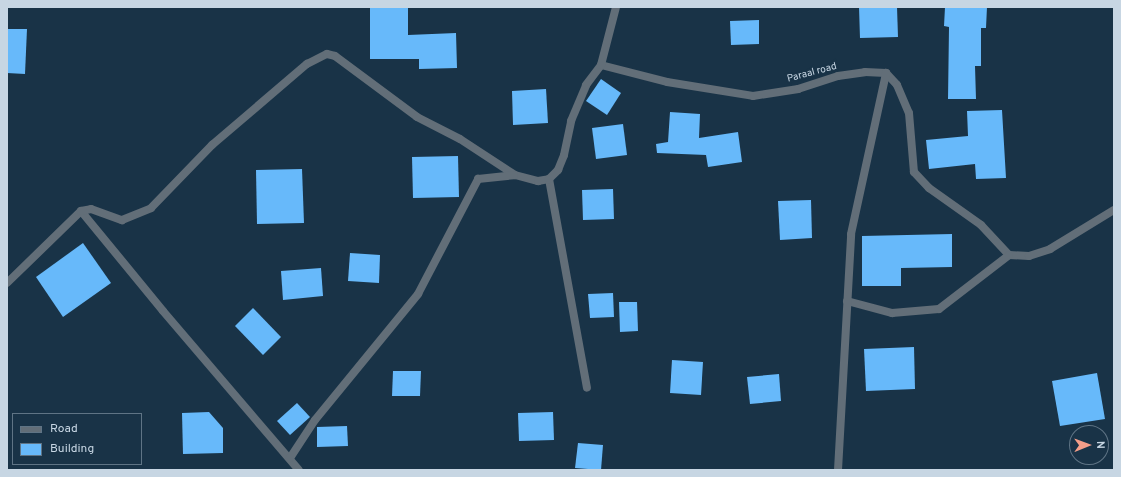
<!DOCTYPE html>
<style>
body{margin:0}
#map{position:relative;width:1121px;height:477px;overflow:hidden;background:#193347;font-family:Overpass,sans-serif}
div>[style]{position:absolute}
.building>*{inset:0;background:#67b9fa}
.minor>*{height:8px;margin:-4px;padding:0 4px;transform-origin:4px;border-radius:4px;background:#626e78}
span{translate:-50% -50%;white-space:nowrap;text-align:center;line-height:1.15;-webkit-text-stroke:4px #193347;paint-order:stroke}
.street-label{font-size:10px;color:#c7d6e3}
.frame{position:absolute;inset:0;border:8px solid #c7d6e3;pointer-events:none}
.legend{position:absolute;left:12px;top:413px;width:130px;height:52px;box-sizing:border-box;background:#193347;border:1px solid #5f7485;margin:0;padding:5px 7px;list-style:none;font-size:12px;color:#c7d6e3}
.legend li{display:flex;align-items:center;gap:8px;height:20px}
.legend b{width:20px;border:1px solid #5f7485}
.north{position:absolute;left:1069px;top:425px;width:40px;height:40px;box-sizing:border-box;background:#193347;border:1px solid #5f7485;border-radius:50%;rotate:89deg;font-size:11px;font-weight:700;line-height:16px;text-align:center;color:#c7d6e3}
.north::after{content:'';display:block;margin:auto;width:14px;height:18px;background:#f49e89;clip-path:polygon(50% 0,100% 100%,50% 72%,0 100%)}
</style>
<div id="map">
<div class="building">
<div style="clip-path:polygon(370px 7px,408px 7px,408px 35px,456px 33px,457px 68px,419px 69px,419px 59px,370px 59px)"></div>
<div style="clip-path:polygon(859px 7px,897px 7px,898px 37px,860px 38px)"></div>
<div style="clip-path:polygon(945px 7px,987px 7px,986px 28px,981px 28px,981px 66px,975px 66px,976px 99px,948px 99px,949px 27px,944px 26px)"></div>
<div style="clip-path:polygon(759px 20px,759px 44px,731px 45px,730px 21px)"></div>
<div style="clip-path:polygon(7px 29px,27px 29px,25px 74px,7px 73px)"></div>
<div style="clip-path:polygon(601px 79px,621px 93px,607px 115px,586px 101px)"></div>
<div style="clip-path:polygon(546px 89px,548px 123px,513px 125px,512px 91px)"></div>
<div style="clip-path:polygon(1002px 110px,1006px 178px,976px 179px,975px 164px,929px 169px,926px 140px,968px 136px,967px 111px)"></div>
<div style="clip-path:polygon(670px 112px,700px 114px,699px 138px,738px 132px,742px 162px,708px 167px,706px 155px,657px 153px,656px 144px,668px 142px)"></div>
<div style="clip-path:polygon(623px 124px,627px 155px,596px 159px,592px 128px)"></div>
<div style="clip-path:polygon(458px 156px,459px 197px,413px 198px,412px 157px)"></div>
<div style="clip-path:polygon(302px 169px,304px 223px,257px 224px,256px 170px)"></div>
<div style="clip-path:polygon(613px 189px,614px 219px,583px 220px,582px 190px)"></div>
<div style="clip-path:polygon(811px 200px,812px 238px,780px 240px,778px 201px)"></div>
<div style="clip-path:polygon(952px 234px,952px 267px,901px 268px,901px 286px,862px 286px,862px 236px)"></div>
<div style="clip-path:polygon(83px 243px,111px 283px,63px 317px,36px 277px)"></div>
<div style="clip-path:polygon(350px 253px,380px 255px,379px 283px,348px 281px)"></div>
<div style="clip-path:polygon(321px 268px,323px 296px,283px 300px,281px 271px)"></div>
<div style="clip-path:polygon(613px 293px,614px 317px,590px 318px,588px 294px)"></div>
<div style="clip-path:polygon(619px 302px,637px 302px,638px 331px,620px 332px)"></div>
<div style="clip-path:polygon(253px 308px,281px 337px,263px 355px,235px 326px)"></div>
<div style="clip-path:polygon(914px 347px,915px 389px,866px 391px,864px 349px)"></div>
<div style="clip-path:polygon(672px 360px,703px 362px,701px 395px,670px 393px)"></div>
<div style="clip-path:polygon(393px 371px,421px 371px,420px 396px,392px 396px)"></div>
<div style="clip-path:polygon(1097px 373px,1105px 419px,1060px 426px,1052px 381px)"></div>
<div style="clip-path:polygon(779px 374px,781px 401px,750px 404px,747px 377px)"></div>
<div style="clip-path:polygon(297px 403px,310px 417px,290px 435px,277px 421px)"></div>
<div style="clip-path:polygon(209px 412px,223px 428px,223px 453px,183px 454px,182px 413px)"></div>
<div style="clip-path:polygon(553px 412px,554px 440px,519px 441px,518px 413px)"></div>
<div style="clip-path:polygon(347px 426px,348px 446px,317px 447px,317px 427px)"></div>
<div style="clip-path:polygon(578px 443px,603px 445px,601px 470px,575px 468px)"></div>
</div>
<div class="minor">
<div style="left:601px;top:65px;width:68px;rotate:14.4deg"></div>
<div style="left:667px;top:82px;width:87px;rotate:9.2deg"></div>
<div style="left:753px;top:96px;width:46px;rotate:-8.8deg"></div>
<div style="left:798px;top:89px;width:42px;rotate:-18deg"></div>
<div style="left:838px;top:76px;width:27px;rotate:-8deg"></div>
<div style="left:865px;top:72px;width:21px;rotate:3deg"></div>
<div style="left:886px;top:73px;width:16px;rotate:47deg"></div>
<div style="left:897px;top:85px;width:30px;rotate:67deg"></div>
<div style="left:909px;top:113px;width:59px;rotate:85.2deg"></div>
<div style="left:914px;top:172px;width:22px;rotate:47deg"></div>
<div style="left:929px;top:188px;width:64px;rotate:35.4deg"></div>
<div style="left:981px;top:225px;width:41px;rotate:47deg"></div>
<div style="left:1009px;top:255px;width:20px;rotate:3deg"></div>
<div style="left:1029px;top:256px;width:22px;rotate:-18deg"></div>
<div style="left:1050px;top:249px;width:75px;rotate:-31.4deg"></div>
<div style="left:549px;top:179px;width:212px;rotate:79.7deg"></div>
<div style="left:81px;top:211px;width:129px;rotate:50.6deg"></div>
<div style="left:163px;top:311px;width:209px;rotate:49.5deg"></div>
<div style="left:7px;top:283px;width:103px;rotate:-44.2deg"></div>
<div style="left:81px;top:211px;width:10px;rotate:-11deg"></div>
<div style="left:91px;top:209px;width:33px;rotate:20deg"></div>
<div style="left:122px;top:220px;width:31px;rotate:-22deg"></div>
<div style="left:151px;top:208px;width:88px;rotate:-45.9deg"></div>
<div style="left:212px;top:145px;width:125px;rotate:-40.5deg"></div>
<div style="left:307px;top:64px;width:22px;rotate:-27deg"></div>
<div style="left:327px;top:54px;width:8px;rotate:14deg"></div>
<div style="left:335px;top:56px;width:102px;rotate:36.6deg"></div>
<div style="left:417px;top:117px;width:48px;rotate:27.1deg"></div>
<div style="left:460px;top:139px;width:66px;rotate:33.2deg"></div>
<div style="left:515px;top:175px;width:24px;rotate:15deg"></div>
<div style="left:538px;top:181px;width:11px;rotate:-10deg"></div>
<div style="left:549px;top:179px;width:13px;rotate:-45deg"></div>
<div style="left:558px;top:170px;width:16px;rotate:-68deg"></div>
<div style="left:564px;top:155px;width:35px;rotate:-78deg"></div>
<div style="left:571px;top:121px;width:39px;rotate:-67deg"></div>
<div style="left:586px;top:85px;width:25px;rotate:-53deg"></div>
<div style="left:601px;top:65px;width:60px;rotate:-75.5deg"></div>
<div style="left:847px;top:301px;width:47px;rotate:14.9deg"></div>
<div style="left:892px;top:313px;width:47px;rotate:-4.9deg"></div>
<div style="left:939px;top:309px;width:88px;rotate:-37.6deg"></div>
<div style="left:290px;top:458px;width:45px;rotate:-56.7deg"></div>
<div style="left:315px;top:420px;width:163px;rotate:-50.7deg"></div>
<div style="left:418px;top:294px;width:130px;rotate:-62.4deg"></div>
<div style="left:478px;top:179px;width:36px;rotate:-6deg"></div>
<div style="left:838px;top:470px;width:236px;rotate:-86.8deg"></div>
<div style="left:851px;top:234px;width:165px;rotate:-77.7deg"></div>
</div>
<div class="street-label">
<span style="left:812px;top:73px;rotate:-15deg">Paraal road</span>
</div>
<div class="frame"></div>
<ul class="legend">
<li><b style="height:5px;background:#626e78"></b>Road</li>
<li><b style="height:11px;background:#67b9fa"></b>Building</li>
</ul>
<div class="north">N</div>
</div>
